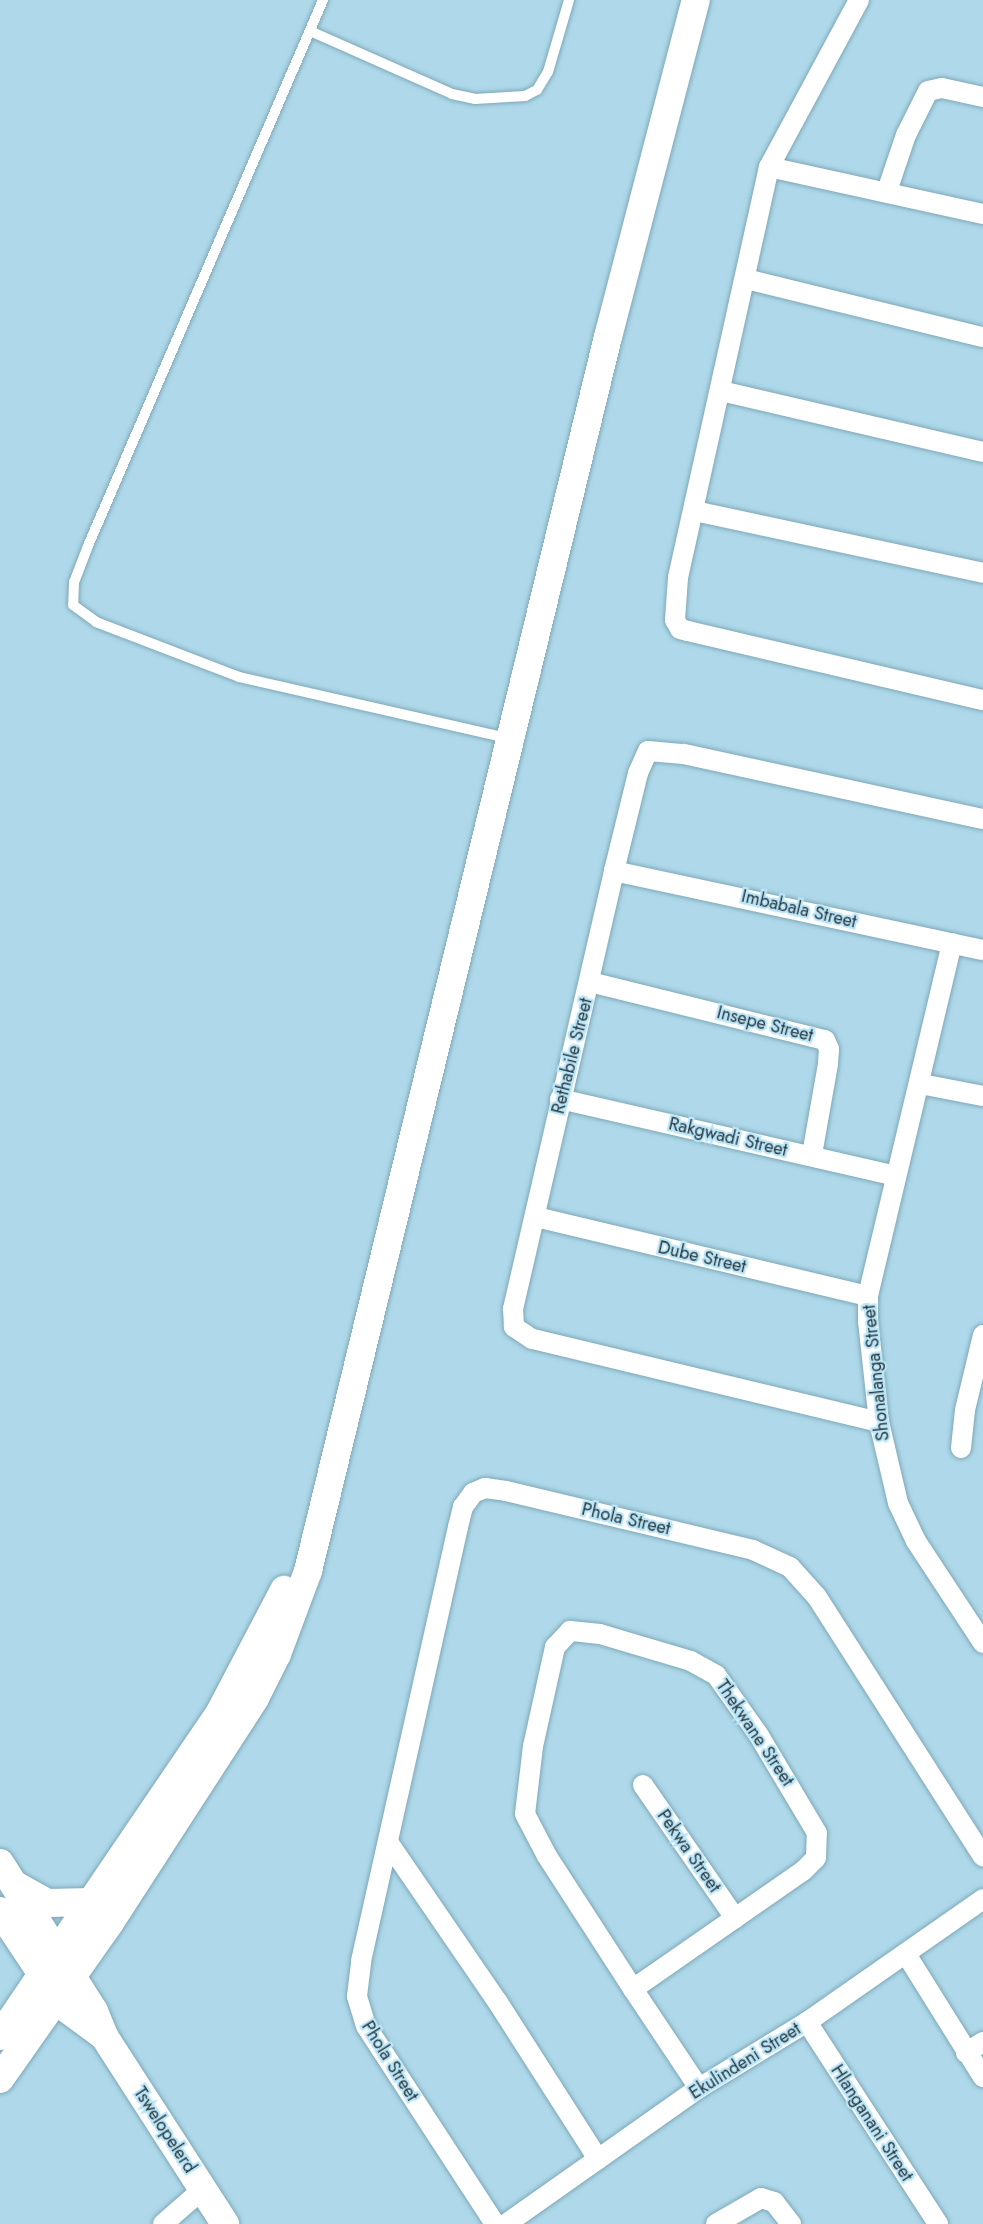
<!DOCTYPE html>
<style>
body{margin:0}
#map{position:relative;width:983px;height:2224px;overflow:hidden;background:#afd9ea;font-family:Jost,sans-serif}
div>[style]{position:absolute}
.roads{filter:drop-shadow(0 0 2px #7fa8b8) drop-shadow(0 0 2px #7fa8b8)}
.lane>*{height:10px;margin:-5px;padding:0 5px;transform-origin:5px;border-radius:5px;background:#fff}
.street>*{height:20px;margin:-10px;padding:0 10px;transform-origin:10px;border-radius:10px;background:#fff}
.secondary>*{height:28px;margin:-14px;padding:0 14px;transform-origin:14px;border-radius:14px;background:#fff}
span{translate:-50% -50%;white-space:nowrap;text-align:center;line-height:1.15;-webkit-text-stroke:4.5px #bce6f8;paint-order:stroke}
.street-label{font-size:18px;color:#27383f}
</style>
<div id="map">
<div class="roads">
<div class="lane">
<div style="left:323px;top:0;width:594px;rotate:113.29deg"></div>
<div style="left:88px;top:546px;width:39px;rotate:111deg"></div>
<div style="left:74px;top:582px;width:23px;rotate:92deg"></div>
<div style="left:73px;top:605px;width:29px;rotate:36deg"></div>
<div style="left:96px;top:622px;width:153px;rotate:21deg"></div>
<div style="left:239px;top:677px;width:276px;rotate:12.8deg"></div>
<div style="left:310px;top:31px;width:155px;rotate:23.9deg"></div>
<div style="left:452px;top:94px;width:24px;rotate:12deg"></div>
<div style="left:475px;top:99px;width:50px;rotate:-3.4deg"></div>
<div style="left:525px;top:96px;width:13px;rotate:-27deg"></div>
<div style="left:537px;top:90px;width:21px;rotate:-59deg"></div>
<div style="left:548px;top:72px;width:75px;rotate:-73.7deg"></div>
</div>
<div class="street">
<div style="left:859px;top:0;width:190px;rotate:118.3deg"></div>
<div style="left:769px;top:167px;width:421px;rotate:102.5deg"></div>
<div style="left:678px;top:578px;width:42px;rotate:94.1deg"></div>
<div style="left:675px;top:620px;width:10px;rotate:61deg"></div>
<div style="left:680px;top:629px;width:8px;rotate:14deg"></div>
<div style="left:688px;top:631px;width:303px;rotate:13.2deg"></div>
<div style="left:769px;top:167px;width:219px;rotate:12.4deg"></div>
<div style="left:887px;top:191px;width:59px;rotate:-71.3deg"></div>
<div style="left:906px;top:135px;width:49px;rotate:-63.4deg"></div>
<div style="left:928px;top:91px;width:14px;rotate:-12deg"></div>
<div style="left:942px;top:88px;width:42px;rotate:12.4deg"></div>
<div style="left:746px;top:279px;width:244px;rotate:13.8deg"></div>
<div style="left:721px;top:391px;width:269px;rotate:13.1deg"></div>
<div style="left:695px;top:511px;width:295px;rotate:12.1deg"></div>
<div style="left:614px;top:871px;width:377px;rotate:12.1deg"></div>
<div style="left:952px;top:943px;width:363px;rotate:103.4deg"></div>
<div style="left:868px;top:1296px;width:25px;rotate:90deg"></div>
<div style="left:868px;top:1321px;width:102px;rotate:83.8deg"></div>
<div style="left:879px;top:1422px;width:83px;rotate:76.8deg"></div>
<div style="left:898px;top:1503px;width:42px;rotate:64.7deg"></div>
<div style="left:916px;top:1541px;width:122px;rotate:56.7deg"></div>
<div style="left:590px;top:982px;width:242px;rotate:13.9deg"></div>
<div style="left:825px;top:1040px;width:10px;rotate:66deg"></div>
<div style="left:829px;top:1049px;width:15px;rotate:94deg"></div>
<div style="left:828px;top:1064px;width:92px;rotate:100deg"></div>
<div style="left:921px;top:1084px;width:63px;rotate:11deg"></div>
<div style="left:560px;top:1099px;width:345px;rotate:12.9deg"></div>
<div style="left:536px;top:1217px;width:341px;rotate:13.4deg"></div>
<div style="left:879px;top:1422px;width:357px;rotate:-166.5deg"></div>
<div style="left:532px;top:1339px;width:22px;rotate:-146deg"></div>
<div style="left:514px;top:1327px;width:18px;rotate:-93deg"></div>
<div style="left:513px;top:1309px;width:449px;rotate:-77deg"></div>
<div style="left:614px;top:871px;width:101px;rotate:-76.2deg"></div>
<div style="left:638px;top:773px;width:24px;rotate:-66deg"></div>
<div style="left:648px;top:751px;width:36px;rotate:5deg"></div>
<div style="left:684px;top:754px;width:306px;rotate:12.3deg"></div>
<div style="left:961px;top:1448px;width:38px;rotate:-84deg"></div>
<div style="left:965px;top:1410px;width:77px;rotate:-76.5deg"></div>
<div style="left:643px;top:1785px;width:162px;rotate:55.3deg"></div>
<div style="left:390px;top:1845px;width:189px;rotate:55.6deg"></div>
<div style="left:497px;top:2001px;width:188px;rotate:57.4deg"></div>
<div style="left:906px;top:1954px;width:145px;rotate:58deg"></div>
<div style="left:633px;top:1989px;width:207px;rotate:-34.8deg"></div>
<div style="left:803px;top:1871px;width:18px;rotate:-45deg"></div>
<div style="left:816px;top:1858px;width:25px;rotate:-88deg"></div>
<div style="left:817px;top:1833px;width:115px;rotate:-120.8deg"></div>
<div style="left:758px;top:1734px;width:72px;rotate:-125.4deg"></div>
<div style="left:716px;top:1675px;width:29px;rotate:-151deg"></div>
<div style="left:691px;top:1661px;width:95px;rotate:-163.5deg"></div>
<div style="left:600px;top:1634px;width:30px;rotate:-174deg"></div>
<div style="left:570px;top:1631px;width:22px;rotate:133deg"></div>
<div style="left:555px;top:1647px;width:101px;rotate:102.5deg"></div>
<div style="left:533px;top:1746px;width:68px;rotate:96.7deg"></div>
<div style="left:525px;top:1814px;width:47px;rotate:62.4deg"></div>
<div style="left:547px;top:1856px;width:158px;rotate:57.1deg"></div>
<div style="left:633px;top:1989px;width:119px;rotate:56.3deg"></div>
<div style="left:807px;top:2022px;width:241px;rotate:57deg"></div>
<div style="left:966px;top:2053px;width:20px;rotate:-33deg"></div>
<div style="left:163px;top:2224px;width:53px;rotate:-41.2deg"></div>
<div style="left:495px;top:2224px;width:236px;rotate:-123.1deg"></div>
<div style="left:366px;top:2026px;width:31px;rotate:-107deg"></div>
<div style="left:357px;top:1996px;width:35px;rotate:-83deg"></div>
<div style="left:361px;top:1961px;width:445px;rotate:-77.4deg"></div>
<div style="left:458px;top:1527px;width:21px;rotate:-76deg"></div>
<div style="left:463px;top:1507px;width:17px;rotate:-54deg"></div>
<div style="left:473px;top:1493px;width:13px;rotate:-23deg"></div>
<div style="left:485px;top:1488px;width:21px;rotate:8deg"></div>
<div style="left:506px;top:1491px;width:254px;rotate:13.4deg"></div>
<div style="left:753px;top:1550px;width:41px;rotate:24.7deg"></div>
<div style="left:790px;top:1567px;width:40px;rotate:48deg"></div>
<div style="left:817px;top:1597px;width:308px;rotate:57.4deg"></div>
<div style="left:506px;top:2224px;width:236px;rotate:-35.2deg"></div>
<div style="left:699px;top:2088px;width:127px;rotate:-31.4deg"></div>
<div style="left:807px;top:2022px;width:215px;rotate:-34.9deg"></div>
<div style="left:716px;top:2224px;width:52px;rotate:-30deg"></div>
<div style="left:761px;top:2198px;width:14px;rotate:17deg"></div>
<div style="left:774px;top:2202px;width:28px;rotate:52deg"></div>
</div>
<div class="secondary">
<div style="left:0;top:1863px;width:175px;rotate:57.6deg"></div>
<div style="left:94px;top:2011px;width:27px;rotate:68deg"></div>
<div style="left:104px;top:2036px;width:224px;rotate:57.2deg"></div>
<div style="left:15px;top:1885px;width:38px;rotate:29deg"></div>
<div style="left:48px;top:1903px;width:42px;rotate:-1.4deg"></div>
<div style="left:0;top:1911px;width:114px;rotate:56.4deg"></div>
<div style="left:63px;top:2006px;width:51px;rotate:36.2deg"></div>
<div style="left:0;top:2036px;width:392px;rotate:-55.8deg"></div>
<div style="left:220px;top:1712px;width:138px;rotate:-62.3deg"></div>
<div style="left:0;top:2079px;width:193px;rotate:-54.9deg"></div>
<div style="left:111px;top:1921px;width:265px;rotate:-57.1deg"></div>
<div style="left:255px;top:1698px;width:49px;rotate:-63.4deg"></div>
<div style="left:277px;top:1654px;width:89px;rotate:-69.5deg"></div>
<div style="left:308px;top:1571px;width:1270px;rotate:-76.34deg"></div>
<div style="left:608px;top:337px;width:348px;rotate:-75.4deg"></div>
</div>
</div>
<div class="street-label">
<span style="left:799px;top:909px;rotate:13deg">Imbabala Street</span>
<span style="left:765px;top:1024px;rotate:14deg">Insepe Street</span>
<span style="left:572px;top:1056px;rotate:-76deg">Rethabile Street</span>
<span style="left:728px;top:1137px;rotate:13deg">Rakgwadi Street</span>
<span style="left:702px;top:1257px;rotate:13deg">Dube Street</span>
<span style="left:876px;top:1373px;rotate:-96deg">Shonalanga Street</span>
<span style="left:626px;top:1519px;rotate:13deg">Phola Street</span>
<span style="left:755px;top:1733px;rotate:56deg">Thekwane Street</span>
<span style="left:689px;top:1851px;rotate:55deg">Pekwa Street</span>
<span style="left:390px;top:2061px;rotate:58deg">Phola Street</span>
<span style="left:745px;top:2061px;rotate:-32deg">Ekulindeni Street</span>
<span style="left:872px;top:2123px;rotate:57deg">Hlanganani Street</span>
<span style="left:165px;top:2130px;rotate:57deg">Tswelopelerd</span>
</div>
</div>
